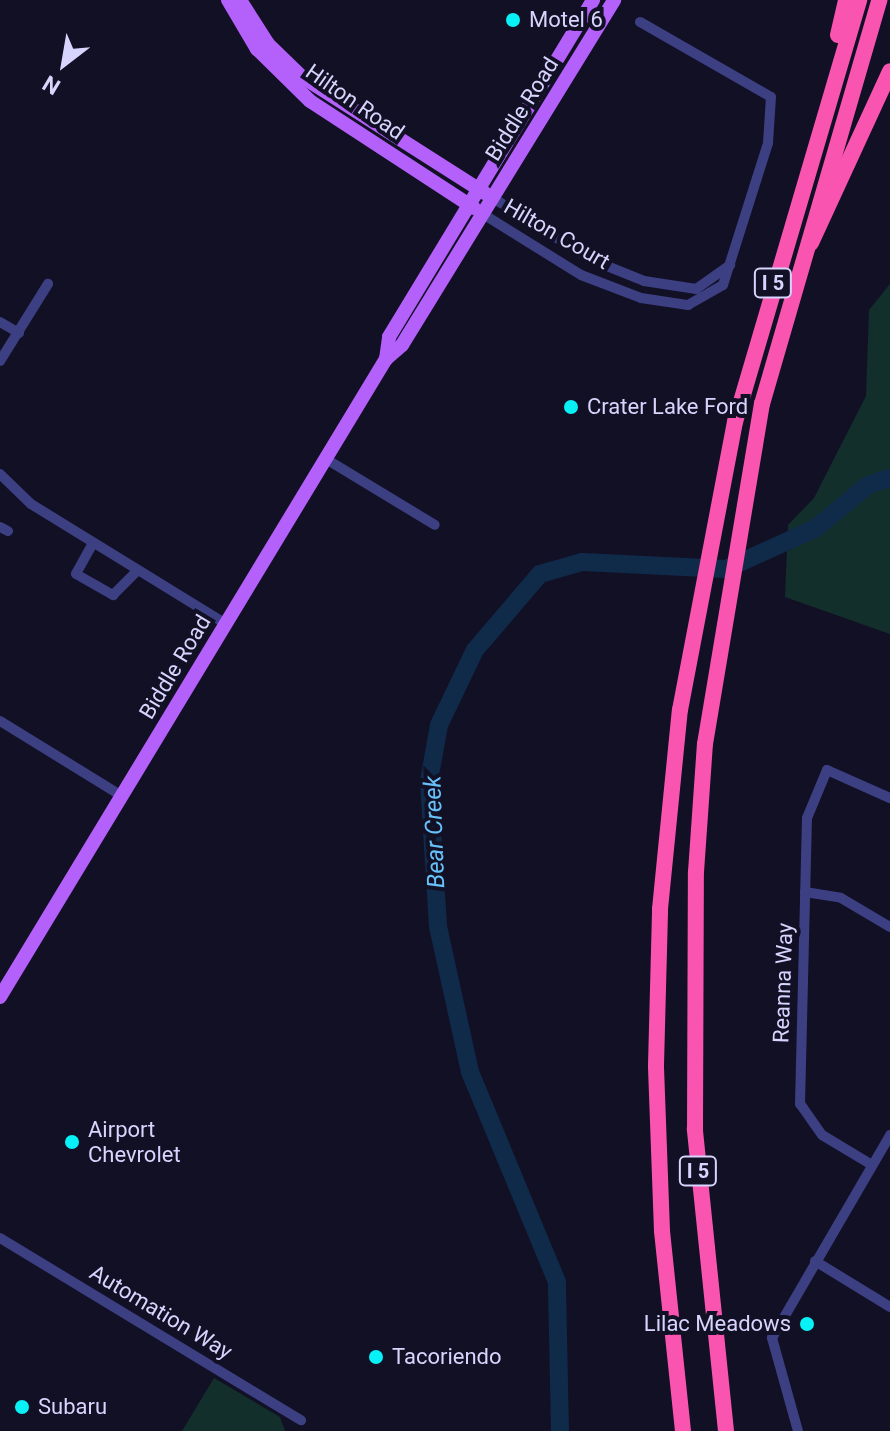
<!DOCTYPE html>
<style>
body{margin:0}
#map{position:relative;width:890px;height:1431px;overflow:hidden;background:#121025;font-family:Roboto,sans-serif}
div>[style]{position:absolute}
.green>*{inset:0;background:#132f2c}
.river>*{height:18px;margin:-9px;padding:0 9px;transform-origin:9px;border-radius:9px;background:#102a49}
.minor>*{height:10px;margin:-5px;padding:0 5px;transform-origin:5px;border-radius:5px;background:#3c3f82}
.major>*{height:14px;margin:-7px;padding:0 7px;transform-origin:7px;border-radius:7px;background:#b460fa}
.highway>*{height:16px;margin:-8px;padding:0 8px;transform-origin:8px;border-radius:8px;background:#f955b0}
.dots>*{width:22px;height:22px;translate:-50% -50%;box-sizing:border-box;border:4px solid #121025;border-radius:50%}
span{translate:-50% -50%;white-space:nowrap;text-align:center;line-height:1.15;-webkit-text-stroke:8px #121025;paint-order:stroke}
.shield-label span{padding:2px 6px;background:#121025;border:2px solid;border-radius:6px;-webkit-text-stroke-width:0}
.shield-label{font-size:20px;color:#d7d5fe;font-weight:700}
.poi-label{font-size:22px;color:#d7d5fe}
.left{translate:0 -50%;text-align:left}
.right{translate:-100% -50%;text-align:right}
.street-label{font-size:22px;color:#d7d5fe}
.water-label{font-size:24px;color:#67c1fa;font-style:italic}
.north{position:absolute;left:24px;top:24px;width:80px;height:80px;-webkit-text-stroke:6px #121025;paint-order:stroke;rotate:211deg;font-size:22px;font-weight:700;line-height:32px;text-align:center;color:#d7d5fe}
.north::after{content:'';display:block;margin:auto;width:28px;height:36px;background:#d7d5fe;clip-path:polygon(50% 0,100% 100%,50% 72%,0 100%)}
</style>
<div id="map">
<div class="green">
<div style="clip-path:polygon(890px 284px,890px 634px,785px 597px,788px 525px,814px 498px,866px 396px,869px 310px)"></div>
<div style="clip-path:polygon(214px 1378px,280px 1417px,285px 1431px,182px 1431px)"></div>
</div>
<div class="river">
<div style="left:560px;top:1431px;width:149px;rotate:-91.2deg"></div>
<div style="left:557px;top:1282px;width:227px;rotate:-112.5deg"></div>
<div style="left:470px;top:1072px;width:149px;rotate:-102.4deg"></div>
<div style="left:438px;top:926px;width:145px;rotate:-93.6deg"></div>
<div style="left:429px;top:781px;width:57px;rotate:-79.9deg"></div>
<div style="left:439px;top:725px;width:83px;rotate:-64.4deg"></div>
<div style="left:475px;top:650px;width:100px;rotate:-49.5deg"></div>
<div style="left:540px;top:574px;width:44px;rotate:-15.9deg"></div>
<div style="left:582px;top:562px;width:144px;rotate:2.8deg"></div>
<div style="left:726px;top:569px;width:99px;rotate:-24.5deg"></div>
<div style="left:816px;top:528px;width:67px;rotate:-39.6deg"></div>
<div style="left:868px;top:485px;width:23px;rotate:-18deg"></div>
</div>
<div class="minor">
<div style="left:493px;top:198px;width:117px;rotate:32.1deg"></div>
<div style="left:592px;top:260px;width:56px;rotate:22deg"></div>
<div style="left:644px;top:281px;width:53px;rotate:8.7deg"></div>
<div style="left:696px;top:289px;width:42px;rotate:-35.2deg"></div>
<div style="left:483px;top:214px;width:115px;rotate:31.9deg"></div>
<div style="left:581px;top:275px;width:64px;rotate:21deg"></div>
<div style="left:641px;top:298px;width:48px;rotate:8.5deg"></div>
<div style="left:688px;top:305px;width:40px;rotate:-29.7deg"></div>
<div style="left:723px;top:285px;width:149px;rotate:-72.4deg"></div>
<div style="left:768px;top:143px;width:46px;rotate:-86.3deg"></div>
<div style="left:771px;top:97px;width:151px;rotate:-150.2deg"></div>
<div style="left:0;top:322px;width:22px;rotate:30deg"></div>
<div style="left:0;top:361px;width:91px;rotate:-58.1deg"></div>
<div style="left:326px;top:459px;width:127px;rotate:31.2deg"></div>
<div style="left:0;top:474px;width:43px;rotate:44.1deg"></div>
<div style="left:31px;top:504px;width:229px;rotate:31.6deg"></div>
<div style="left:0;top:527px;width:9px;rotate:27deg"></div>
<div style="left:93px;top:543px;width:35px;rotate:119deg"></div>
<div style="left:76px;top:574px;width:43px;rotate:29.6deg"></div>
<div style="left:113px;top:595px;width:35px;rotate:-45deg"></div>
<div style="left:0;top:721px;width:143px;rotate:31.6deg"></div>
<div style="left:805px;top:892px;width:36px;rotate:9deg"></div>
<div style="left:841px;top:898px;width:57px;rotate:30.6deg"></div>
<div style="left:872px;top:1165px;width:58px;rotate:-149deg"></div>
<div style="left:822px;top:1135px;width:38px;rotate:-125deg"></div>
<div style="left:800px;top:1104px;width:286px;rotate:-88.6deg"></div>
<div style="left:807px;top:818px;width:52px;rotate:-67.4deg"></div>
<div style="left:827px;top:770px;width:69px;rotate:24deg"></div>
<div style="left:0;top:1238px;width:352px;rotate:31.2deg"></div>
<div style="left:815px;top:1261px;width:88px;rotate:31.5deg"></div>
<div style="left:798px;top:1431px;width:97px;rotate:-105.6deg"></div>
<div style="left:772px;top:1338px;width:235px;rotate:-59.8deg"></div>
</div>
<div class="major">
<div style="left:228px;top:0;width:57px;rotate:59.4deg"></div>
<div style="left:257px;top:49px;width:74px;rotate:44.5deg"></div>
<div style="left:310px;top:101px;width:196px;rotate:33.1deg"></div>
<div style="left:240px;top:0;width:52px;rotate:57.5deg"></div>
<div style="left:268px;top:44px;width:46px;rotate:44.1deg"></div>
<div style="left:301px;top:76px;width:219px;rotate:32.5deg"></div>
<div style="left:386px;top:359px;width:22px;rotate:-82deg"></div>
<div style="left:389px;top:337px;width:394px;rotate:-58.8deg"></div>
<div style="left:0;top:997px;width:746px;rotate:-58.83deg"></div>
<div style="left:386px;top:359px;width:21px;rotate:-41deg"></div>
<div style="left:402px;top:345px;width:405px;rotate:-58.4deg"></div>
</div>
<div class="highway">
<div style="left:838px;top:35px;width:36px;rotate:-77deg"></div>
<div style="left:811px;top:243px;width:189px;rotate:-65.3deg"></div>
<div style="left:683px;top:1431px;width:201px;rotate:-96deg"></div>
<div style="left:662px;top:1231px;width:166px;rotate:-92.1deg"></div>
<div style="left:656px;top:1065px;width:156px;rotate:-88.5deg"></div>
<div style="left:660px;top:909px;width:200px;rotate:-84.3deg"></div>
<div style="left:680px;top:710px;width:293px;rotate:-79.2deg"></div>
<div style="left:735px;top:422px;width:440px;rotate:-73.6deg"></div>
<div style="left:726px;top:1431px;width:304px;rotate:-95.9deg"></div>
<div style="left:695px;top:1129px;width:257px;rotate:-89.8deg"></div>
<div style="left:696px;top:872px;width:128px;rotate:-86deg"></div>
<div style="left:705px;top:744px;width:345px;rotate:-80.5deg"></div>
<div style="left:762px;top:404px;width:421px;rotate:-73.8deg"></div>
</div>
<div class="dots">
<div style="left:513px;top:20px;background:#08f1f6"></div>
<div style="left:571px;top:407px;background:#08f1f6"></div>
<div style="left:72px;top:1142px;background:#08f1f6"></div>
<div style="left:807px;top:1324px;background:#08f1f6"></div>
<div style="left:376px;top:1357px;background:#08f1f6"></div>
<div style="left:22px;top:1407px;background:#08f1f6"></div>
</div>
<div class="shield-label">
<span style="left:773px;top:283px">I 5</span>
<span style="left:698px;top:1171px">I 5</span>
</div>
<div class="poi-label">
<span class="left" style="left:529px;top:20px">Motel 6</span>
<span class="left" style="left:587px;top:407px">Crater Lake Ford</span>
<span class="left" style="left:88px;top:1142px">Airport<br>Chevrolet</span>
<span class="right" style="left:791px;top:1324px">Lilac Meadows</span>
<span class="left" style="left:392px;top:1357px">Tacoriendo</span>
<span class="left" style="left:38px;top:1407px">Subaru</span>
</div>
<div class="street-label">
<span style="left:355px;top:102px;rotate:35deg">Hilton Road</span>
<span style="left:522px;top:109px;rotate:-58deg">Biddle Road</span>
<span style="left:557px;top:234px;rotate:30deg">Hilton Court</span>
<span style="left:175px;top:667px;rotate:-59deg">Biddle Road</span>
<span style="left:783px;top:983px;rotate:-88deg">Reanna Way</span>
<span style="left:161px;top:1312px;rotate:31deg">Automation Way</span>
</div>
<div class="water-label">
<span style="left:435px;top:832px;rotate:-92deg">Bear Creek</span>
</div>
<div class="north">N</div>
</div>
